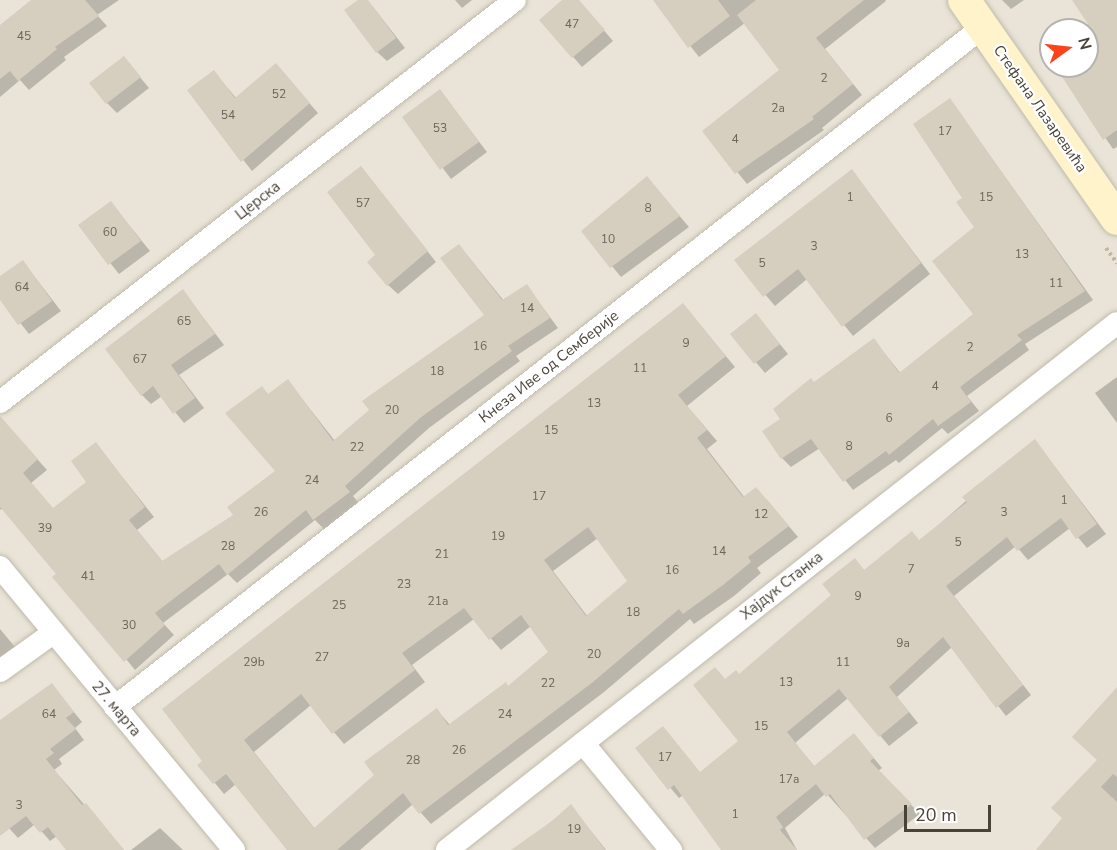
<!DOCTYPE html>
<meta charset="utf-8">
<style>
body{margin:0}
#map{position:relative;width:1117px;height:850px;overflow:hidden;background:#f5f1e9;font-family:"Nunito Sans",sans-serif}
div>[style]{position:absolute}
.residential>*{inset:0;background:#e9e4d7}
.shadow>*{inset:0;background:#0003}
.building>*{inset:0;background:#d6cebf}
.path>*{height:4px;margin-top:-2px;transform-origin:0;background:repeating-linear-gradient(90deg,#c2b69d 0 3px,transparent 0 6px)}
.roads{filter:drop-shadow(0 0 2px #c0baac) drop-shadow(0 0 2px #c0baac)}
.street>*{height:22px;margin:-11px;padding:0 11px;transform-origin:11px;border-radius:11px;background:#fff}
.secondary>*{height:32px;margin:-16px;padding:0 16px;transform-origin:16px;border-radius:16px;background:#fef3ca}
span{translate:-50% -50%;white-space:nowrap;text-align:center;line-height:1.15;-webkit-text-stroke:4.5px #fff;paint-order:stroke}
.number-label{font-size:12px;color:#6c6559}
.number-label span{-webkit-text-stroke-width:0}
.street-label{font-size:15px;color:#494237}
.north{position:absolute;left:1039px;top:18px;width:60px;height:60px;box-sizing:border-box;background:#fff;border:2px solid #b6b3af;border-radius:50%;rotate:75deg;font-size:16px;font-weight:700;line-height:24px;text-align:center;color:#494237}
.north::after{content:'';display:block;margin:auto;width:21px;height:27px;background:#fa421b;clip-path:polygon(50% 0,100% 100%,50% 72%,0 100%)}
.scale{position:absolute;left:904px;top:805px;width:87px;height:27px;box-sizing:border-box;border:3px solid #494237;border-top:0;padding-left:8px;font-size:18px;line-height:21px;white-space:nowrap;color:#494237;-webkit-text-stroke:4px #fff;paint-order:stroke}
</style>
<div id="map">
<div class="residential">
<div style="clip-path:polygon(evenodd,0 0,1117px 0,1117px 850px,0 850px,0 0,1051px 30px,1087px 30px,1087px 66px,1051px 66px,1051px 30px)"></div>
</div>
<div class="shadow">
<div style="clip-path:polygon(34px 0,119px 0,97px 15px,107px 26px,64px 57px,66px 60px,29px 90px,20px 80px,0 97px,0 26px)"></div>
<div style="clip-path:polygon(360px 0,373px 7px,405px 48px,387px 61px,377px 52px)"></div>
<div style="clip-path:polygon(455px 0,472px 0,462px 8px)"></div>
<div style="clip-path:polygon(564px 0,578px 0,613px 41px,582px 67px,541px 20px)"></div>
<div style="clip-path:polygon(654px 0,885px 0,886px 1px,825px 49px,862px 95px,822px 128px,824px 130px,747px 184px,704px 131px,781px 70px,745px 23px,699px 57px)"></div>
<div style="clip-path:polygon(1002px 0,1024px 0,1011px 9px)"></div>
<div style="clip-path:polygon(1073px 0,1117px 0,1117px 147px,1113px 149px,1056px 66px,1087px 66px,1087px 30px,1082px 30px,1090px 25px)"></div>
<div style="clip-path:polygon(124px 58px,149px 88px,117px 113px,107px 103px)"></div>
<div style="clip-path:polygon(276px 65px,318px 113px,252px 171px,189px 91px,214px 72px,237px 99px)"></div>
<div style="clip-path:polygon(440px 91px,487px 152px,451px 179px,404px 117px)"></div>
<div style="clip-path:polygon(950px 100px,1093px 300px,1025px 344px,1029px 350px,967px 396px,979px 411px,948px 434px,942px 428px,899px 463px,896px 460px,853px 490px,820px 448px,791px 467px,782px 458px,782px 419px,815px 384px,874px 340px,901px 374px,975px 314px,976px 228px,965px 198px)"></div>
<div style="clip-path:polygon(361px 168px,436px 262px,398px 294px,388px 285px,377px 255px)"></div>
<div style="clip-path:polygon(852px 171px,930px 274px,853px 336px,807px 279px,775px 306px,736px 260px)"></div>
<div style="clip-path:polygon(647px 178px,689px 227px,621px 277px,583px 231px)"></div>
<div style="clip-path:polygon(111px 203px,150px 251px,119px 274px,80px 225px)"></div>
<div style="clip-path:polygon(468px 256px,504px 301px,527px 286px,558px 328px,516px 356px,520px 361px,429px 428px,353px 496px,358px 502px,324px 529px,315px 520px,237px 583px,228px 574px,163px 623px,174px 635px,135px 670px,3px 508px,0 510px,0 426px,13px 432px,47px 470px,31px 483px,53px 509px,88px 483px,96px 444px,154px 517px,137px 530px,163px 562px,235px 516px,278px 471px,262px 388px,269px 395px,288px 381px,335px 441px,486px 315px)"></div>
<div style="clip-path:polygon(23px 262px,61px 311px,29px 334px,0 297px,0 278px)"></div>
<div style="clip-path:polygon(183px 291px,224px 345px,179px 375px,204px 408px,184px 423px,162px 396px,151px 404px,142px 395px)"></div>
<div style="clip-path:polygon(evenodd,683px 305px,735px 367px,687px 406px,717px 441px,707px 449px,745px 498px,767px 500px,798px 537px,757px 568px,761px 573px,734px 596px,694px 624px,690px 619px,604px 692px,431px 824px,413px 804px,360px 850px,289px 850px,236px 784px,224px 794px,200px 765px,683px 305px,598px 538px,629px 581px,588px 617px,553px 571px,598px 538px,683px 305px,474px 619px,501px 650px,531px 626px,550px 652px,508px 687px,450px 725px,437px 710px,376px 775px,315px 829px,254px 752px,311px 705px,344px 744px,425px 682px,412px 665px,474px 619px)"></div>
<div style="clip-path:polygon(756px 315px,788px 354px,765px 373px,732px 334px)"></div>
<div style="clip-path:polygon(1117px 377px,1117px 423px,1095px 393px)"></div>
<div style="clip-path:polygon(1035px 441px,1106px 534px,1087px 548px,1070px 528px,1028px 560px,1016px 546px,954px 596px,1031px 695px,1006px 716px,952px 647px,897px 697px,918px 723px,889px 746px,848px 698px,795px 743px,815px 767px,863px 745px,882px 768px,878px 771px,920px 814px,875px 848px,826px 793px,785px 828px,797px 850px,726px 850px,683px 795px,679px 798px,637px 748px,701px 773px,740px 741px,726px 680px,739px 676px,833px 596px,855px 560px,865px 571px,920px 541px)"></div>
<div style="clip-path:polygon(0 629px,15px 647px,0 658px)"></div>
<div style="clip-path:polygon(52px 685px,82px 722px,75px 728px,84px 740px,59px 759px,62px 764px,54px 770px,124px 850px,68px 850px,57px 836px,50px 841px,35px 824px,18px 838px,0 818px,0 726px)"></div>
<div style="clip-path:polygon(1117px 689px,1117px 850px,1038px 850px,1063px 818px,1099px 760px)"></div>
<div style="clip-path:polygon(571px 806px,606px 850px,516px 850px)"></div>
<div style="clip-path:polygon(160px 828px,183px 850px,131px 850px)"></div>
</div>
<div class="building">
<div style="clip-path:polygon(31px 0,85px 0,99px 16px,55px 47px,57px 49px,18px 81px,10px 71px,0 79px,0 25px)"></div>
<div style="clip-path:polygon(358px 0,368px 0,396px 38px,376px 53px,344px 10px)"></div>
<div style="clip-path:polygon(562px 0,579px 0,605px 30px,572px 58px,539px 20px)"></div>
<div style="clip-path:polygon(653px 0,718px 0,730px 16px,688px 48px)"></div>
<div style="clip-path:polygon(756px 0,864px 0,816px 38px,853px 84px,812px 117px,814px 119px,735px 174px,702px 131px,779px 70px,737px 15px)"></div>
<div style="clip-path:polygon(1072px 0,1117px 0,1117px 130px,1103px 140px,1055px 66px,1087px 66px,1087px 30px,1080px 30px,1088px 24px)"></div>
<div style="clip-path:polygon(124px 56px,141px 77px,106px 104px,89px 83px)"></div>
<div style="clip-path:polygon(276px 63px,310px 103px,241px 162px,187px 90px,214px 70px,235px 98px)"></div>
<div style="clip-path:polygon(440px 89px,479px 142px,440px 170px,402px 117px)"></div>
<div style="clip-path:polygon(950px 98px,1085px 291px,1017px 335px,1022px 340px,960px 387px,971px 402px,938px 426px,933px 419px,889px 455px,886px 451px,843px 482px,811px 439px,781px 459px,762px 431px,780px 419px,773px 409px,811px 378px,814px 382px,874px 338px,899px 373px,973px 314px,932px 261px,974px 227px,956px 202px,962px 198px,913px 124px)"></div>
<div style="clip-path:polygon(361px 166px,428px 251px,387px 286px,367px 262px,375px 255px,327px 192px)"></div>
<div style="clip-path:polygon(852px 169px,921px 263px,842px 327px,798px 269px,763px 297px,734px 260px)"></div>
<div style="clip-path:polygon(647px 176px,680px 216px,610px 268px,581px 231px)"></div>
<div style="clip-path:polygon(111px 201px,141px 241px,108px 265px,78px 225px)"></div>
<div style="clip-path:polygon(459px 244px,502px 300px,527px 284px,550px 318px,508px 346px,512px 351px,420px 418px,345px 486px,350px 492px,313px 520px,306px 510px,227px 575px,219px 564px,155px 613px,165px 625px,124px 662px,52px 577px,56px 574px,0 507px,0 416px,38px 459px,23px 473px,53px 508px,86px 482px,71px 461px,96px 442px,145px 507px,129px 520px,162px 561px,233px 515px,227px 507px,275px 471px,225px 413px,262px 386px,268px 394px,288px 379px,333px 441px,369px 410px,362px 401px,484px 315px,440px 258px)"></div>
<div style="clip-path:polygon(23px 260px,52px 301px,18px 325px,0 300px,0 276px)"></div>
<div style="clip-path:polygon(183px 289px,215px 334px,171px 365px,195px 398px,173px 414px,153px 386px,141px 396px,105px 349px)"></div>
<div style="clip-path:polygon(evenodd,683px 303px,726px 356px,678px 395px,707px 430px,697px 438px,743px 497px,756px 487px,789px 526px,748px 557px,751px 562px,723px 585px,683px 614px,679px 609px,593px 682px,419px 814px,403px 793px,337px 850px,287px 850px,226px 774px,213px 784px,197px 765px,202px 761px,162px 709px,683px 303px,588px 527px,627px 581px,586px 616px,544px 560px,588px 527px,683px 303px,464px 608px,489px 640px,521px 615px,548px 652px,508px 686px,506px 682px,448px 725px,437px 708px,364px 762px,374px 775px,314px 828px,244px 740px,301px 694px,332px 734px,415px 670px,402px 653px,464px 608px)"></div>
<div style="clip-path:polygon(756px 313px,780px 344px,754px 364px,730px 334px)"></div>
<div style="clip-path:polygon(1035px 439px,1097px 524px,1076px 539px,1061px 518px,1017px 551px,1007px 537px,946px 586px,1023px 685px,996px 708px,943px 637px,889px 687px,909px 712px,879px 737px,839px 689px,787px 732px,814px 766px,854px 733px,874px 758px,870px 761px,912px 804px,864px 840px,830px 794px,826px 797px,816px 784px,776px 817px,783px 827px,780px 830px,797px 850px,721px 850px,674px 785px,668px 790px,635px 748px,663px 726px,700px 772px,738px 741px,693px 685px,715px 667px,725px 679px,736px 670px,739px 674px,831px 595px,822px 584px,855px 558px,864px 570px,912px 531px,919px 540px,967px 502px,962px 497px)"></div>
<div style="clip-path:polygon(52px 683px,74px 712px,66px 718px,76px 729px,50px 749px,54px 753px,46px 759px,82px 805px,86px 803px,124px 850px,66px 850px,48px 827px,40px 833px,26px 816px,0 836px,0 720px)"></div>
<div style="clip-path:polygon(1117px 687px,1117px 777px,1113px 774px,1101px 787px,1117px 802px,1117px 850px,1036px 850px,1062px 818px,1051px 808px,1097px 760px,1072px 737px)"></div>
<div style="clip-path:polygon(571px 804px,605px 850px,511px 850px,552px 821px)"></div>
</div>
<div class="path">
<div style="left:1106px;top:248px;width:19px;rotate:54deg"></div>
</div>
<div class="roads">
<div class="street">
<div style="left:0;top:402px;width:653px;rotate:-37.97deg"></div>
<div style="left:0;top:567px;width:367px;rotate:50.4deg"></div>
<div style="left:0;top:671px;width:65px;rotate:-35.6deg"></div>
<div style="left:115px;top:707px;width:1103px;rotate:-38.08deg"></div>
<div style="left:583px;top:743px;width:139px;rotate:50.6deg"></div>
<div style="left:447px;top:850px;width:852px;rotate:-38.19deg"></div>
</div>
<div class="secondary">
<div style="left:964px;top:0;width:267px;rotate:55.1deg"></div>
</div>
</div>
<div class="number-label">
<span style="left:572px;top:25px">47</span>
<span style="left:24px;top:37px">45</span>
<span style="left:824px;top:79px">2</span>
<span style="left:279px;top:95px">52</span>
<span style="left:778px;top:109px">2a</span>
<span style="left:228px;top:116px">54</span>
<span style="left:440px;top:129px">53</span>
<span style="left:945px;top:132px">17</span>
<span style="left:735px;top:140px">4</span>
<span style="left:850px;top:198px">1</span>
<span style="left:986px;top:198px">15</span>
<span style="left:363px;top:204px">57</span>
<span style="left:648px;top:209px">8</span>
<span style="left:110px;top:233px">60</span>
<span style="left:608px;top:240px">10</span>
<span style="left:814px;top:247px">3</span>
<span style="left:1022px;top:255px">13</span>
<span style="left:762px;top:264px">5</span>
<span style="left:1056px;top:284px">11</span>
<span style="left:22px;top:288px">64</span>
<span style="left:527px;top:309px">14</span>
<span style="left:184px;top:322px">65</span>
<span style="left:686px;top:344px">9</span>
<span style="left:480px;top:347px">16</span>
<span style="left:970px;top:348px">2</span>
<span style="left:140px;top:360px">67</span>
<span style="left:640px;top:369px">11</span>
<span style="left:437px;top:372px">18</span>
<span style="left:935px;top:387px">4</span>
<span style="left:594px;top:404px">13</span>
<span style="left:392px;top:411px">20</span>
<span style="left:889px;top:419px">6</span>
<span style="left:551px;top:431px">15</span>
<span style="left:849px;top:447px">8</span>
<span style="left:357px;top:448px">22</span>
<span style="left:312px;top:481px">24</span>
<span style="left:539px;top:497px">17</span>
<span style="left:1064px;top:501px">1</span>
<span style="left:261px;top:513px">26</span>
<span style="left:1004px;top:513px">3</span>
<span style="left:761px;top:515px">12</span>
<span style="left:45px;top:529px">39</span>
<span style="left:498px;top:537px">19</span>
<span style="left:958px;top:543px">5</span>
<span style="left:228px;top:547px">28</span>
<span style="left:719px;top:552px">14</span>
<span style="left:442px;top:555px">21</span>
<span style="left:911px;top:570px">7</span>
<span style="left:672px;top:571px">16</span>
<span style="left:88px;top:577px">41</span>
<span style="left:404px;top:585px">23</span>
<span style="left:858px;top:597px">9</span>
<span style="left:438px;top:602px">21a</span>
<span style="left:339px;top:606px">25</span>
<span style="left:633px;top:613px">18</span>
<span style="left:129px;top:626px">30</span>
<span style="left:903px;top:644px">9a</span>
<span style="left:594px;top:655px">20</span>
<span style="left:322px;top:658px">27</span>
<span style="left:254px;top:663px">29b</span>
<span style="left:843px;top:663px">11</span>
<span style="left:786px;top:683px">13</span>
<span style="left:548px;top:684px">22</span>
<span style="left:49px;top:715px">64</span>
<span style="left:505px;top:715px">24</span>
<span style="left:761px;top:727px">15</span>
<span style="left:459px;top:751px">26</span>
<span style="left:665px;top:758px">17</span>
<span style="left:413px;top:761px">28</span>
<span style="left:789px;top:780px">17a</span>
<span style="left:19px;top:806px">3</span>
<span style="left:735px;top:815px">1</span>
<span style="left:574px;top:830px">19</span>
</div>
<div class="street-label">
<span style="left:1040px;top:109px;rotate:55deg">Стефана Лазаревића</span>
<span style="left:258px;top:201px;rotate:-38deg">Церска</span>
<span style="left:549px;top:367px;rotate:-38deg">Кнеза Иве од Семберије</span>
<span style="left:782px;top:586px;rotate:-38deg">Хајдук Станка</span>
<span style="left:116px;top:709px;rotate:50deg">27. марта</span>
</div>
<div class="north">N</div>
<div class="scale">20 m</div>
</div>
